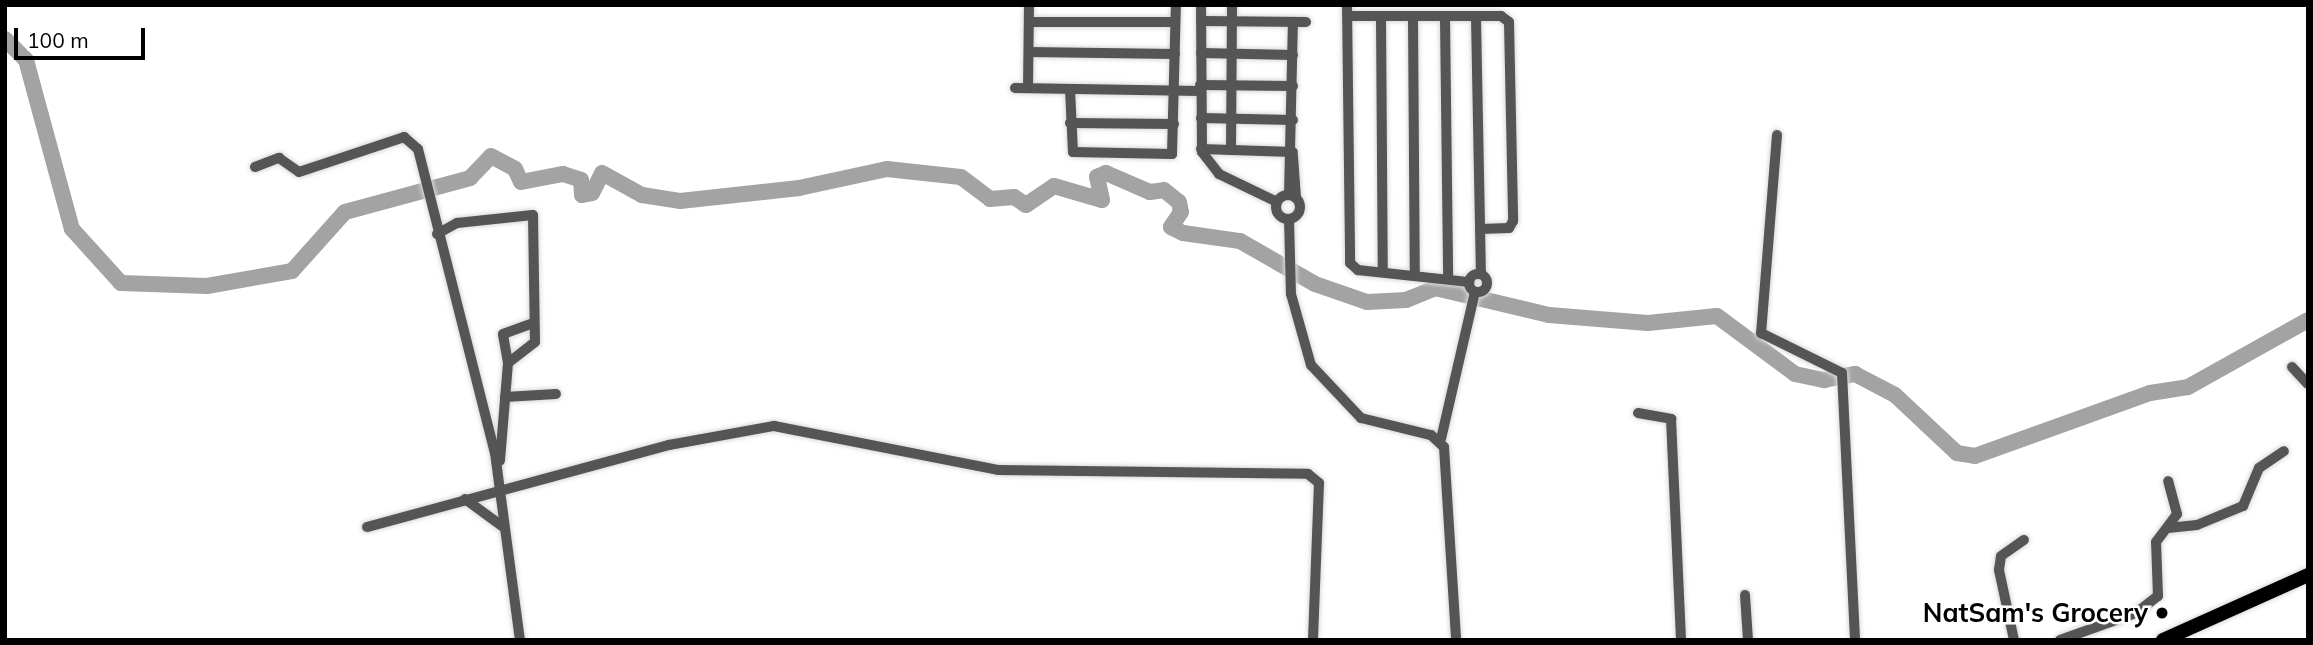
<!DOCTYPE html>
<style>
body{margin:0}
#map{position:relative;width:2313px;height:645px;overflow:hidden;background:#fff;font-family:Mulish,sans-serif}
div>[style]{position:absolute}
.river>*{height:16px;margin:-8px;padding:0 8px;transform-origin:8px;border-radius:8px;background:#a3a3a3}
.roads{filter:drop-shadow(0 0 2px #dbdbdb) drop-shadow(0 0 2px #dbdbdb)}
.minor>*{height:10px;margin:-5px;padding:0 5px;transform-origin:5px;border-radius:5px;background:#555}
.minor>.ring{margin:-5px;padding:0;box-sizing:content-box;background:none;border:10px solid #555;border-radius:50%}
.major>*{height:14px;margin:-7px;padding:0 7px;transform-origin:7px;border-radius:7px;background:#000}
.dots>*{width:19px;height:19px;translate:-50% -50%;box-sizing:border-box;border:4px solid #fff;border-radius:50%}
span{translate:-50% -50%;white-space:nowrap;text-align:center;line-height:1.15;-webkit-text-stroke:5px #fff;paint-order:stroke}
.poi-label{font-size:26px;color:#000;font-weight:700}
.right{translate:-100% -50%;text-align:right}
.frame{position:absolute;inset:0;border:7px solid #000;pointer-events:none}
.scale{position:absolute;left:14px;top:28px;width:131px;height:32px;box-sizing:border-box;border:4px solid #000;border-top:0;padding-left:9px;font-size:21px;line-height:24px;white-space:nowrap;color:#000;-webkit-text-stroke:5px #fff;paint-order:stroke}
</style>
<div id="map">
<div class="river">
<div style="left:5px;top:39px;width:30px;rotate:45deg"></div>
<div style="left:26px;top:60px;width:175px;rotate:74.8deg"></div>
<div style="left:72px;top:229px;width:73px;rotate:47.8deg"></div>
<div style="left:121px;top:283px;width:86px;rotate:2deg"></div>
<div style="left:207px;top:286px;width:86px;rotate:-10deg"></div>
<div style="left:292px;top:271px;width:79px;rotate:-48.1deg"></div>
<div style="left:345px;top:212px;width:130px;rotate:-15.2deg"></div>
<div style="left:470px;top:178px;width:30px;rotate:-46deg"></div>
<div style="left:491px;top:156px;width:27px;rotate:28deg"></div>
<div style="left:515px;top:169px;width:14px;rotate:65deg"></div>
<div style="left:521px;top:182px;width:43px;rotate:-10.8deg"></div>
<div style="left:563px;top:174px;width:19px;rotate:18deg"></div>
<div style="left:581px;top:180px;width:15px;rotate:86deg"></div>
<div style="left:582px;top:195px;width:10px;rotate:-11deg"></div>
<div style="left:592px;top:193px;width:22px;rotate:-63deg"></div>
<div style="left:602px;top:173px;width:46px;rotate:28.8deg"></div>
<div style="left:642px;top:195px;width:38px;rotate:9deg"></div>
<div style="left:680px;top:201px;width:120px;rotate:-6.2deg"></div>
<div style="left:799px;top:188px;width:90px;rotate:-12.2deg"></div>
<div style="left:887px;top:169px;width:74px;rotate:6.2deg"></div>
<div style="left:961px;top:177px;width:36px;rotate:37deg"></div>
<div style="left:990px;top:199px;width:24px;rotate:-5deg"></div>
<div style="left:1014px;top:197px;width:14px;rotate:34deg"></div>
<div style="left:1026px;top:205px;width:34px;rotate:-34deg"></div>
<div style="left:1054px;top:186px;width:50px;rotate:16.3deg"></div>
<div style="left:1102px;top:200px;width:24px;rotate:-102deg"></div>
<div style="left:1097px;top:177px;width:10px;rotate:-24deg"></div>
<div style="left:1106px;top:173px;width:48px;rotate:23.4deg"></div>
<div style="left:1150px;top:192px;width:14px;rotate:-8deg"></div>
<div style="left:1164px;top:190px;width:19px;rotate:39deg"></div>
<div style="left:1179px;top:202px;width:10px;rotate:79deg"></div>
<div style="left:1181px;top:212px;width:18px;rotate:124deg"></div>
<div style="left:1171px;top:227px;width:13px;rotate:27deg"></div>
<div style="left:1183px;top:233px;width:58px;rotate:8deg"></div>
<div style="left:1240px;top:241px;width:86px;rotate:29.8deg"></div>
<div style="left:1315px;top:284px;width:55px;rotate:19.1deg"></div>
<div style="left:1367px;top:302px;width:39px;rotate:-3deg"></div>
<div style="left:1406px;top:300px;width:31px;rotate:-22deg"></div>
<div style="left:1435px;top:288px;width:117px;rotate:13.3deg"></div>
<div style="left:1549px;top:315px;width:99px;rotate:4.6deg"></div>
<div style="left:1648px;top:323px;width:69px;rotate:-5.8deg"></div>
<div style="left:1717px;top:316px;width:97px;rotate:36.6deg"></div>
<div style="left:1795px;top:374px;width:30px;rotate:12deg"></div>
<div style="left:1824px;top:380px;width:32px;rotate:-11deg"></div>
<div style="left:1855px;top:374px;width:45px;rotate:27.7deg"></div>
<div style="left:1895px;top:395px;width:85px;rotate:43.1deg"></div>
<div style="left:1957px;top:453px;width:18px;rotate:9deg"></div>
<div style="left:1975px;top:456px;width:186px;rotate:-19.8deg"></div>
<div style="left:2150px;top:393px;width:38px;rotate:-9deg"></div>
<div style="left:2188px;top:387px;width:137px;rotate:-29.2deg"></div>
</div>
<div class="roads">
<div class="minor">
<div style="left:1201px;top:5px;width:147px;rotate:89.6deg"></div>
<div style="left:1202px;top:152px;width:28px;rotate:52deg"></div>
<div style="left:1219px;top:174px;width:64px;rotate:25.8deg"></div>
<div style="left:1347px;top:5px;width:258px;rotate:89.3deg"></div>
<div style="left:1350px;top:263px;width:11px;rotate:41deg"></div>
<div style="left:1358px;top:270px;width:112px;rotate:6.2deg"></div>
<div style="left:1348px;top:16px;width:153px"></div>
<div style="left:1501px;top:16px;width:10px;rotate:37deg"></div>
<div style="left:1509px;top:22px;width:199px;rotate:88.8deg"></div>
<div style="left:1513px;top:221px;width:8px;rotate:120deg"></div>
<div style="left:1509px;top:228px;width:29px;rotate:178deg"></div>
<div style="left:1381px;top:17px;width:255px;rotate:89.6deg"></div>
<div style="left:1413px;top:17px;width:258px;rotate:89.6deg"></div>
<div style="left:1445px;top:18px;width:260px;rotate:89.3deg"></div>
<div style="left:1476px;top:18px;width:256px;rotate:88.9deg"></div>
<div style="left:1201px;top:21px;width:105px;rotate:0.5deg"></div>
<div style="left:1029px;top:22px;width:146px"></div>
<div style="left:1029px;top:52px;width:146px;rotate:0.8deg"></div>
<div style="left:1201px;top:53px;width:92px;rotate:1.2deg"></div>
<div style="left:1200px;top:85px;width:93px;rotate:0.6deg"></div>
<div style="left:1028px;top:87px;width:82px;rotate:-89.3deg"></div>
<div style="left:1015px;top:88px;width:185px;rotate:0.9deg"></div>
<div style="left:1070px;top:89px;width:63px;rotate:87.3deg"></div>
<div style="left:1073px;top:152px;width:99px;rotate:1.2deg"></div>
<div style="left:1172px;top:154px;width:149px;rotate:-88.5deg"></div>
<div style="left:1201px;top:118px;width:92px;rotate:1.2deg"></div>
<div style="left:1070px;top:123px;width:104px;rotate:0.6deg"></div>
<div style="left:1777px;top:135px;width:199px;rotate:94.6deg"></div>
<div style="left:1761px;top:333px;width:90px;rotate:26.3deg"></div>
<div style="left:1842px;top:373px;width:267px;rotate:87.2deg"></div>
<div style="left:1201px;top:149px;width:92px;rotate:1.9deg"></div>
<div style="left:1231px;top:150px;width:145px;rotate:-89.6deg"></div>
<div style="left:1293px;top:156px;width:42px;rotate:85.9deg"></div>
<div style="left:255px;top:167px;width:26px;rotate:-21deg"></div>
<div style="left:279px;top:158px;width:24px;rotate:35deg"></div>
<div style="left:299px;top:172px;width:111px;rotate:-18.4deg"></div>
<div style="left:404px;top:137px;width:18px;rotate:41deg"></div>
<div style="left:418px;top:149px;width:314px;rotate:75.8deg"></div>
<div style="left:495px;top:453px;width:189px;rotate:82.4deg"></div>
<div style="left:1289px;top:195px;width:173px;rotate:-88.7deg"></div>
<div class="ring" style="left:1276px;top:195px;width:14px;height:14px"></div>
<div style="left:1289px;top:219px;width:75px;rotate:88.5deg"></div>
<div style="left:1291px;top:294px;width:74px;rotate:74.3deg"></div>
<div style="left:1311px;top:365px;width:73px;rotate:46.7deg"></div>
<div style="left:1361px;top:418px;width:72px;rotate:13.7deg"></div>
<div style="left:1431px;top:435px;width:18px;rotate:43deg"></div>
<div style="left:1444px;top:447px;width:193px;rotate:86.4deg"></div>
<div style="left:437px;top:234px;width:23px;rotate:-29deg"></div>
<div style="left:457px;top:223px;width:76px;rotate:-6deg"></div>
<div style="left:533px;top:215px;width:127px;rotate:89.1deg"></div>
<div style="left:535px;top:342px;width:34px;rotate:142deg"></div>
<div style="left:508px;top:363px;width:98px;rotate:94.7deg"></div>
<div class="ring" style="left:1469px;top:274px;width:8px;height:8px"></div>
<div style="left:508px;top:363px;width:29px;rotate:-100deg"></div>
<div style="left:503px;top:334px;width:33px;rotate:-20deg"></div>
<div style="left:2292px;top:367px;width:23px;rotate:47deg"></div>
<div style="left:505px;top:397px;width:51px;rotate:-3.4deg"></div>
<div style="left:1638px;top:413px;width:34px;rotate:10deg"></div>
<div style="left:1671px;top:419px;width:221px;rotate:87.4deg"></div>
<div style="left:1441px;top:439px;width:151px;rotate:-77deg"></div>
<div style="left:465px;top:499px;width:46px;rotate:36.1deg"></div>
<div style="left:367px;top:527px;width:313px;rotate:-15.2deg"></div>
<div style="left:669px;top:445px;width:107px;rotate:-10.3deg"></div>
<div style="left:774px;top:426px;width:228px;rotate:11.1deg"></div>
<div style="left:998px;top:470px;width:310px;rotate:0.7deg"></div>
<div style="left:1308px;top:474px;width:14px;rotate:39deg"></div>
<div style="left:1319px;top:483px;width:157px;rotate:92.2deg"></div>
<div style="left:2168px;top:528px;width:29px;rotate:-6deg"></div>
<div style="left:2197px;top:525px;width:50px;rotate:-22.4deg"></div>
<div style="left:2243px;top:506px;width:41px;rotate:-67.2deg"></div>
<div style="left:2259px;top:468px;width:30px;rotate:-34deg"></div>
<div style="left:1745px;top:595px;width:45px;rotate:86.2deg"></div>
<div style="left:2014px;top:640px;width:72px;rotate:-102.1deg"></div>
<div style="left:1999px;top:570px;width:14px;rotate:-82deg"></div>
<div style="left:2001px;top:556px;width:28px;rotate:-35deg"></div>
<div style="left:2060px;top:640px;width:81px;rotate:-19.6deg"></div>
<div style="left:2136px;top:613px;width:28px;rotate:-38deg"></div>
<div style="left:2158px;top:596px;width:54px;rotate:-92.1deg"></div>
<div style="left:2156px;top:542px;width:35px;rotate:-53deg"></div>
<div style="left:2177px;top:514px;width:34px;rotate:-105deg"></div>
</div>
<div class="major">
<div style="left:2163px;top:640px;width:159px;rotate:-24.1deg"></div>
</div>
</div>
<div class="dots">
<div style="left:2162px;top:613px;background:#000"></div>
</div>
<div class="poi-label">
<span class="right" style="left:2148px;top:613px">NatSam's Grocery</span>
</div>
<div class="frame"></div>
<div class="scale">100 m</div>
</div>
